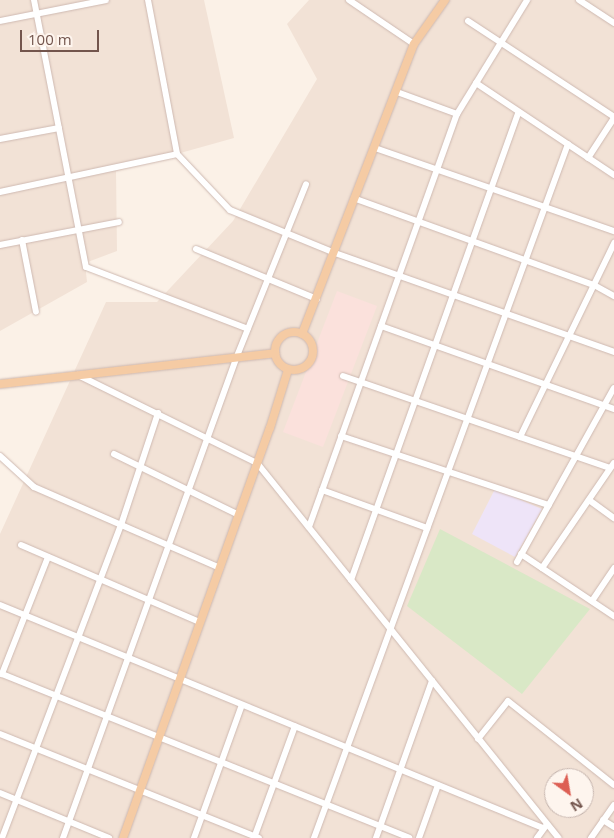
<!DOCTYPE html>
<style>
body{margin:0}
#map{position:relative;width:614px;height:838px;overflow:hidden;background:#fbf1e7;font-family:"Open Sans",sans-serif}
div>[style]{position:absolute}
.residential>*{inset:0;background:#f2e2d6}
.commercial>*{inset:0;background:#fbe1dc}
.education>*{inset:0;background:#eee4f8}
.green>*{inset:0;background:#d9e8c6}
.roads{filter:drop-shadow(0 0 1px #ceb9b1) drop-shadow(0 0 1px #ceb9b1)}
.minor>*{height:6px;margin:-3px;padding:0 3px;transform-origin:3px;border-radius:3px;background:#fff}
.major>*{height:8px;margin:-4px;padding:0 4px;transform-origin:4px;border-radius:4px;background:#f5cba4}
.major>.ring{margin:-4px;padding:0;box-sizing:content-box;background:none;border:8px solid #f5cba4;border-radius:50%}
span{translate:-50% -50%;white-space:nowrap;text-align:center;line-height:1.15;-webkit-text-stroke:4px #fef5ee;paint-order:stroke}
.north{position:absolute;left:544px;top:768px;width:50px;height:50px;box-sizing:border-box;background:#fef5ee;border:1px solid #c6b5ae;border-radius:50%;rotate:148deg;font-size:14px;font-weight:700;line-height:20px;text-align:center;color:#73554d}
.north::after{content:'';display:block;margin:auto;width:18px;height:22px;background:#dd5f54;clip-path:polygon(50% 0,100% 100%,50% 72%,0 100%)}
.scale{position:absolute;left:20px;top:30px;width:79px;height:22px;box-sizing:border-box;border:2px solid #73554d;border-top:0;padding-left:6px;font-size:15px;line-height:18px;white-space:nowrap;color:#73554d;-webkit-text-stroke:4px #fef5ee;paint-order:stroke}
</style>
<div id="map">
<div class="residential">
<div style="clip-path:polygon(0 0,204px 0,234px 138px,116px 171px,117px 251px,85px 263px,87px 282px,0 331px)"></div>
<div style="clip-path:polygon(evenodd,309px 0,614px 0,614px 838px,0 838px,0 534px,106px 302px,157px 302px,233px 221px,317px 79px,287px 24px,309px 0,554px 778px,584px 778px,584px 808px,554px 808px,554px 778px)"></div>
</div>
<div class="commercial">
<div style="clip-path:polygon(337px 291px,377px 306px,323px 447px,283px 432px)"></div>
</div>
<div class="education">
<div style="clip-path:polygon(495px 489px,542px 509px,515px 557px,472px 534px)"></div>
</div>
<div class="green">
<div style="clip-path:polygon(440px 529px,590px 609px,522px 694px,407px 606px)"></div>
</div>
<div class="roads">
<div class="minor">
<div style="left:34px;top:0;width:272px;rotate:79deg"></div>
<div style="left:86px;top:267px;width:173px;rotate:20.9deg"></div>
<div style="left:148px;top:0;width:157px;rotate:79.3deg"></div>
<div style="left:177px;top:154px;width:77px;rotate:46.6deg"></div>
<div style="left:230px;top:210px;width:113px;rotate:22.3deg"></div>
<div style="left:335px;top:253px;width:296px;rotate:19.5deg"></div>
<div style="left:349px;top:0;width:78px;rotate:34.1deg"></div>
<div style="left:579px;top:0;width:42px;rotate:33.3deg"></div>
<div style="left:0;top:21px;width:108px;rotate:-11.2deg"></div>
<div style="left:468px;top:21px;width:175px;rotate:33.3deg"></div>
<div style="left:476px;top:83px;width:166px;rotate:33.7deg"></div>
<div style="left:397px;top:92px;width:64px;rotate:20.1deg"></div>
<div style="left:0;top:139px;width:60px;rotate:-10.6deg"></div>
<div style="left:375px;top:148px;width:253px;rotate:19.2deg"></div>
<div style="left:588px;top:158px;width:48px;rotate:-57deg"></div>
<div style="left:0;top:192px;width:181px;rotate:-12.1deg"></div>
<div style="left:356px;top:199px;width:253px;rotate:19.9deg"></div>
<div style="left:594px;top:285px;width:23px;rotate:29deg"></div>
<div style="left:22px;top:240px;width:73px;rotate:79deg"></div>
<div style="left:0;top:245px;width:121px;rotate:-10.9deg"></div>
<div style="left:196px;top:249px;width:131px;rotate:22.5deg"></div>
<div style="left:381px;top:326px;width:247px;rotate:19.6deg"></div>
<div style="left:78px;top:375px;width:199px;rotate:26.2deg"></div>
<div style="left:257px;top:463px;width:481px;rotate:51.2deg"></div>
<div style="left:343px;top:376px;width:282px;rotate:19deg"></div>
<div style="left:341px;top:436px;width:219px;rotate:18.4deg"></div>
<div style="left:520px;top:437px;width:216px;rotate:-64.1deg"></div>
<div style="left:114px;top:454px;width:139px;rotate:26deg"></div>
<div style="left:0;top:456px;width:46px;rotate:42.4deg"></div>
<div style="left:34px;top:487px;width:203px;rotate:23.5deg"></div>
<div style="left:322px;top:490px;width:112px;rotate:19.9deg"></div>
<div style="left:589px;top:500px;width:31px;rotate:36deg"></div>
<div style="left:309px;top:527px;width:439px;rotate:-70.3deg"></div>
<div style="left:457px;top:114px;width:134px;rotate:-58.4deg"></div>
<div style="left:21px;top:545px;width:195px;rotate:23.3deg"></div>
<div style="left:521px;top:554px;width:112px;rotate:33.7deg"></div>
<div style="left:48px;top:557px;width:126px;rotate:111.5deg"></div>
<div style="left:2px;top:674px;width:439px;rotate:21.9deg"></div>
<div style="left:517px;top:562px;width:199px;rotate:-60.9deg"></div>
<div style="left:542px;top:568px;width:127px;rotate:-55.6deg"></div>
<div style="left:351px;top:580px;width:497px;rotate:-70.3deg"></div>
<div style="left:592px;top:601px;width:40px;rotate:-56deg"></div>
<div style="left:0;top:605px;width:587px;rotate:22.33deg"></div>
<div style="left:0;top:734px;width:279px;rotate:21.9deg"></div>
<div style="left:478px;top:739px;width:48px;rotate:-51.7deg"></div>
<div style="left:508px;top:701px;width:135px;rotate:38.4deg"></div>
<div style="left:0;top:793px;width:118px;rotate:22.4deg"></div>
<div style="left:603px;top:820px;width:13px;rotate:32deg"></div>
<div style="left:2px;top:838px;width:335px;rotate:-69.2deg"></div>
<div style="left:121px;top:525px;width:118px;rotate:-71.7deg"></div>
<div style="left:63px;top:838px;width:512px;rotate:-70.15deg"></div>
<div style="left:237px;top:356px;width:185px;rotate:-68.1deg"></div>
<div style="left:194px;top:838px;width:141px;rotate:-70.2deg"></div>
<div style="left:254px;top:838px;width:119px;rotate:-69.9deg"></div>
<div style="left:314px;top:838px;width:739px;rotate:-69.9deg"></div>
<div style="left:376px;top:838px;width:167px;rotate:-70.4deg"></div>
<div style="left:419px;top:838px;width:56px;rotate:-70.3deg"></div>
<div style="left:537px;top:838px;width:14px;rotate:-54deg"></div>
<div style="left:591px;top:838px;width:40px;rotate:-55.1deg"></div>
</div>
<div class="major">
<div class="ring" style="left:275px;top:332px;width:30px;height:30px"></div>
<div style="left:302px;top:334px;width:311px;rotate:-68.9deg"></div>
<div style="left:414px;top:44px;width:54px;rotate:-54.8deg"></div>
<div style="left:0;top:384px;width:277px;rotate:-6.4deg"></div>
<div style="left:123px;top:838px;width:436px;rotate:-70.3deg"></div>
<div style="left:270px;top:428px;width:61px;rotate:-72.8deg"></div>
</div>
</div>
<div class="north">N</div>
<div class="scale">100 m</div>
</div>
